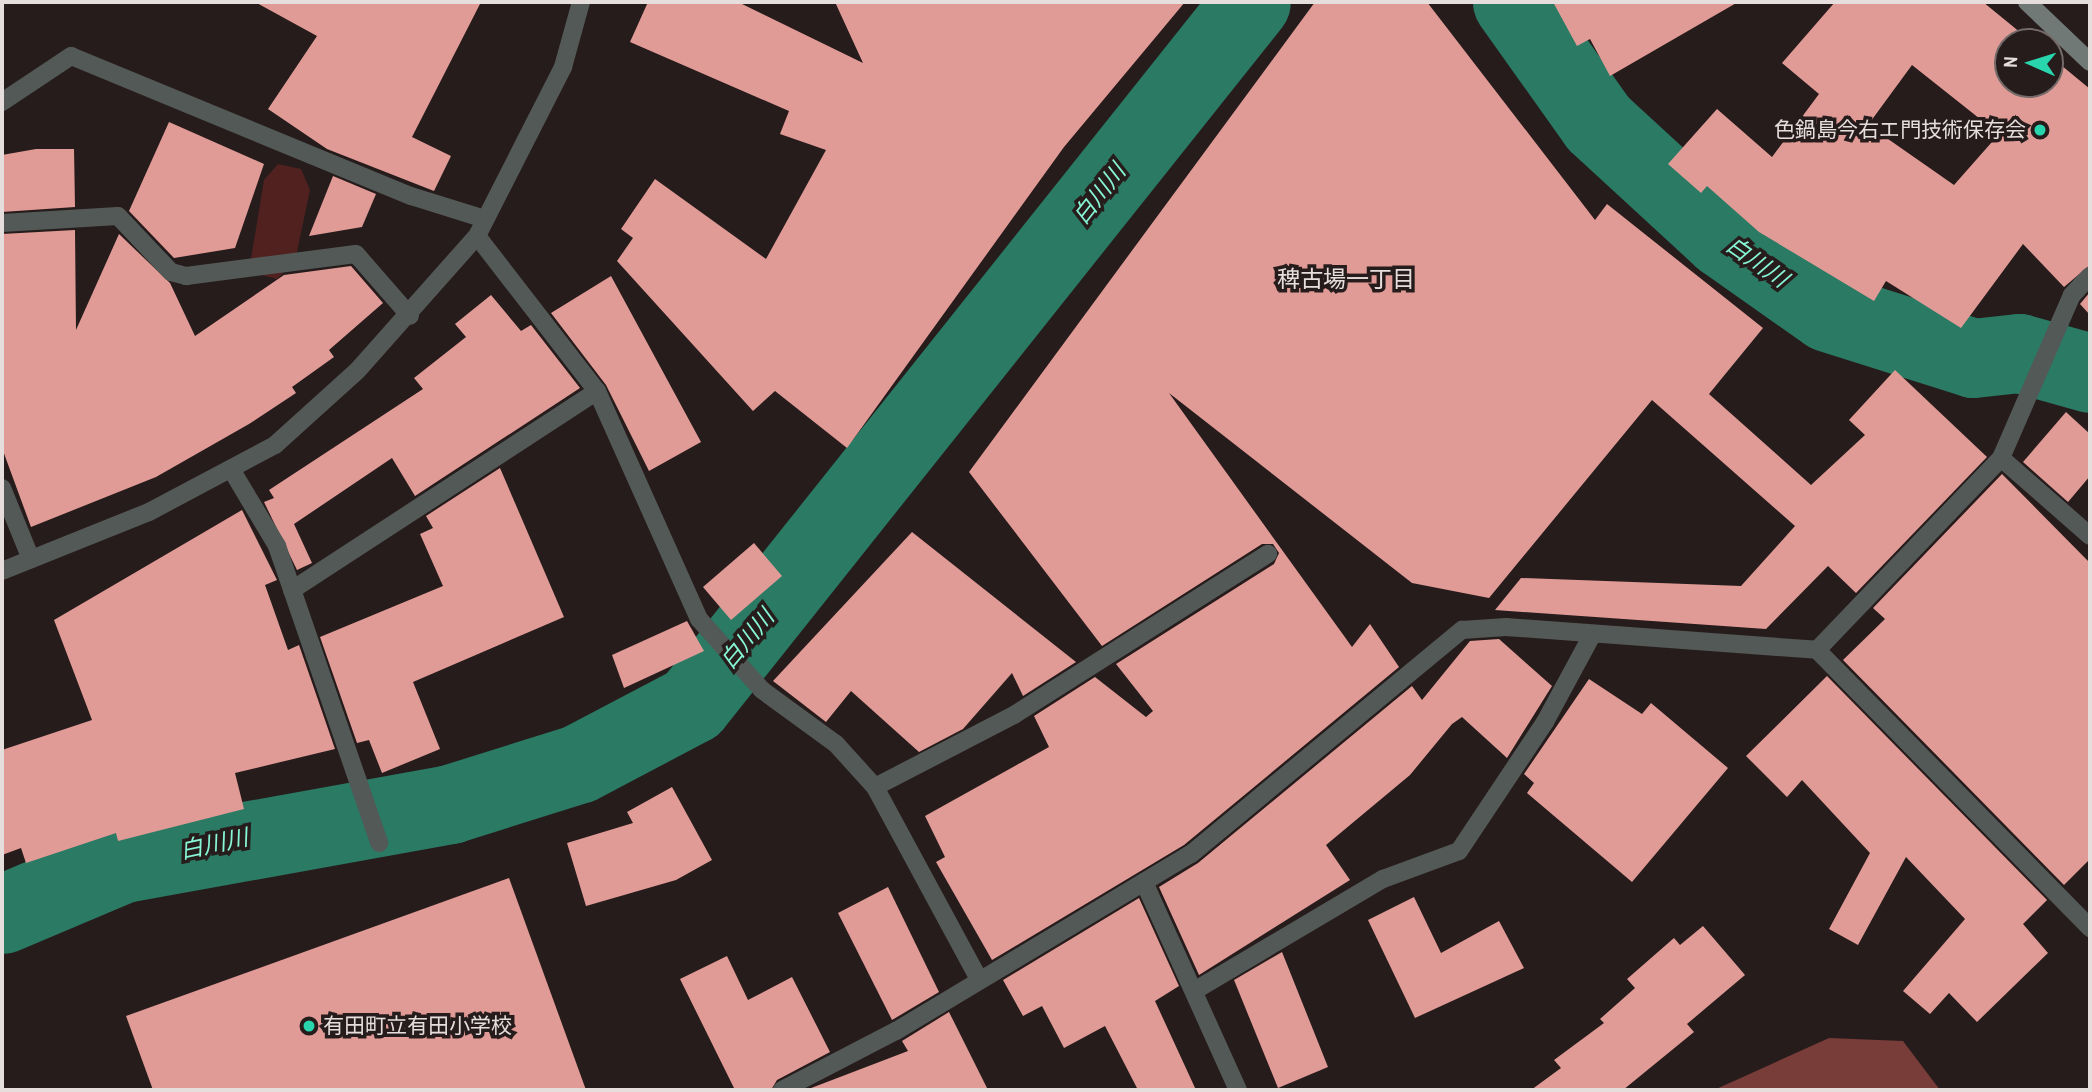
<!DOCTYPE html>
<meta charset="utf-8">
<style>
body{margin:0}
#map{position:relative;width:2092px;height:1092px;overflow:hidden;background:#271c1c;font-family:"Archivo Narrow","Noto Sans JP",sans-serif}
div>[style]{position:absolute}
.green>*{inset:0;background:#512120}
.forest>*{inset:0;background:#783c39}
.river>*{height:79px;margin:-39.5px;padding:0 39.5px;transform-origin:39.5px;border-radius:39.5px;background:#2a7a64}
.building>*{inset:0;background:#e19b96}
.street>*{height:18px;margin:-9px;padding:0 9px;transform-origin:9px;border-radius:9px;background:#535957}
.secondary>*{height:18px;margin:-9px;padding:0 9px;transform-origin:9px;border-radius:9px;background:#717976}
.dots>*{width:19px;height:19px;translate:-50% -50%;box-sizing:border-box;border:4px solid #271c1c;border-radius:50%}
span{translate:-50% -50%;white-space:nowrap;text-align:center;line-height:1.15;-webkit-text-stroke:7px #271c1c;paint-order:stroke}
.poi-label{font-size:21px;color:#e6dedd}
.right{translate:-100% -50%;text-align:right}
.left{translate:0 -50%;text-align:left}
.water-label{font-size:23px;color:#86f6d5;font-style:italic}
.neighbourhood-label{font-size:23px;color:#e6dedd}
.frame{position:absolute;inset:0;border:4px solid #e6dedd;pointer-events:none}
.north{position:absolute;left:1994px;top:28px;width:70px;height:70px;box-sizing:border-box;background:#271c1c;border:2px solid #736a69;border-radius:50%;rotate:273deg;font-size:19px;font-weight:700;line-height:28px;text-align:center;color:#e6dedd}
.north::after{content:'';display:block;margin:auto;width:24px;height:32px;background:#28d5ad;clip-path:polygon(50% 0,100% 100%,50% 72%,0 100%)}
</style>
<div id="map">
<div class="green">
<div style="clip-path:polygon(278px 164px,301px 169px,310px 190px,295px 261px,277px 279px,253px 273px,250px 265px,264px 180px)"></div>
</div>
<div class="forest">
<div style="clip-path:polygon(1829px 1038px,1903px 1041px,1940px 1090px,1714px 1090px)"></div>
</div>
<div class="river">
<div style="left:1512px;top:2px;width:148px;rotate:54.6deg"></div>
<div style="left:1598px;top:123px;width:170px;rotate:42.6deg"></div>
<div style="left:1723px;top:238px;width:128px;rotate:35.2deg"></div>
<div style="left:1828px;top:312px;width:152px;rotate:17.6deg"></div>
<div style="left:1973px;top:358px;width:46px;rotate:-6.2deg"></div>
<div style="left:2019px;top:353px;width:74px;rotate:15.7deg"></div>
<div style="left:2px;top:914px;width:131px;rotate:-22.9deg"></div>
<div style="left:123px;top:863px;width:332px;rotate:-10.2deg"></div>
<div style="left:450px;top:804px;width:134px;rotate:-17.4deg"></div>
<div style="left:578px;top:764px;width:129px;rotate:-27.8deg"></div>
<div style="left:692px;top:704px;width:897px;rotate:-51.47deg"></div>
</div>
<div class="building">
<div style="clip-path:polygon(255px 2px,481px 2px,412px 137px,451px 156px,434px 191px,327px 149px,268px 109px,317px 36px)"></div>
<div style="clip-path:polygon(648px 2px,738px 2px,863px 63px,835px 2px,1185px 2px,1064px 147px,847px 448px,775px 391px,753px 411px,617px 261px,633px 238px,621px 229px,655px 179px,766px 259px,826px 150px,780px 134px,789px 111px,630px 42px)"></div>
<div style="clip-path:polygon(1315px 2px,1427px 2px,1595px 220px,1607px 204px,1763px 328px,1709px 394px,1811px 485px,1865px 435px,1849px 420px,1895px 370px,1987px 457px,1856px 593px,1828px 566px,1766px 629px,1495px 610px,1521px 578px,1741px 586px,1795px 526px,1652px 400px,1489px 598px,1412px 583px,1169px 393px,1352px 647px,1370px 624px,1399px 667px,1184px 845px,992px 960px,936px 862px,945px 857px,925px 816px,1049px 747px,1034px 716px,1095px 677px,1146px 717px,1153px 711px,1116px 664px,1274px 564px,1279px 553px,1273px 544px,1262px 544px,1102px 646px,969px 472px)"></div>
<div style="clip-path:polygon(1553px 2px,1738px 2px,1610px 76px,1590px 39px,1577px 46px)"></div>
<div style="clip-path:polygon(evenodd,1835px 2px,1983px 2px,2032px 42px,2008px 42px,2008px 84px,2050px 84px,2050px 56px,2090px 89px,2090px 265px,2064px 287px,2023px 244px,1961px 328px,1886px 281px,1874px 301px,1759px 232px,1707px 186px,1701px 193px,1668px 164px,1717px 109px,1772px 157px,1819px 94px,1782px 63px,1835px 2px,1912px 65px,1999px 134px,1954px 185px,1868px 125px,1912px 65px)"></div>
<div style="clip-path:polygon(169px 122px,264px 164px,235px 248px,174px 258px,129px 211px)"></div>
<div style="clip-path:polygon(36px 149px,74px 149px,75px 207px,2px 212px,2px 155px)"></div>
<div style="clip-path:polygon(333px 176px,376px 194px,362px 227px,309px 236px)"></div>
<div style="clip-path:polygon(75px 230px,76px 330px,119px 234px,170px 283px,195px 336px,284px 275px,351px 266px,383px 303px,329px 350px,334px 357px,292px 387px,296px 393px,249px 424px,156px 477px,31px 527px,2px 448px,2px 234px)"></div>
<div style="clip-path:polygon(611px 276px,701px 442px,649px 471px,606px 385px,551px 313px)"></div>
<div style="clip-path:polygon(2090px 292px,2090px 315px,2080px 304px)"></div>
<div style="clip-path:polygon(491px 295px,521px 331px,531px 325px,580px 388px,415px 496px,392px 458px,294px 524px,312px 563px,297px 570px,264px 502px,274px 498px,269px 490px,423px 389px,414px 378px,466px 337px,455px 324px)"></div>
<div style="clip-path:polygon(2066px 412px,2090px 434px,2090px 476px,2068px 502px,2023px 462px)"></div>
<div style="clip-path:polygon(500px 468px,564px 617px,413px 682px,440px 749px,382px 773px,369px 740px,357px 743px,320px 637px,443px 586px,420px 534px,433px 528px,426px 516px)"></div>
<div style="clip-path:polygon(2002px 474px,2090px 563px,2090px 859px,2064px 885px,1843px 660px,1885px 619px,1873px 608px)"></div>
<div style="clip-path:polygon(242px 510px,277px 580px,265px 585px,288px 650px,299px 645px,335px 749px,235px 773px,244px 809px,118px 841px,116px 833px,26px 863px,21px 848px,2px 855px,2px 750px,92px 720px,54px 620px)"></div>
<div style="clip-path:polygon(912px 532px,1076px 662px,1023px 696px,1012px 673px,963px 729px,919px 752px,851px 691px,826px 722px,773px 681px)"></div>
<div style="clip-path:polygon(754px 543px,782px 576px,731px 620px,703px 587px)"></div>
<div style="clip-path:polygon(687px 621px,704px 651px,624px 688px,612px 655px)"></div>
<div style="clip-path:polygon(1499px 639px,1552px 686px,1507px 758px,1462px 717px,1452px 724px,1410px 775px,1326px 845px,1350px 880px,1199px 975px,1159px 887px,1198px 863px,1412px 686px,1422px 700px,1470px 641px)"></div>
<div style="clip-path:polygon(1827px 676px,2047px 900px,2023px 924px,2048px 953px,1977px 1022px,1949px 993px,1930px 1014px,1903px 991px,1965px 919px,1906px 857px,1858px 945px,1829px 929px,1870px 853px,1802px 780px,1787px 797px,1746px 756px)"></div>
<div style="clip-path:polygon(1589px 679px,1642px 714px,1651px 703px,1728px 768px,1632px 882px,1527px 793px,1534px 783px,1524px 774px)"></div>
<div style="clip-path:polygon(672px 787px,712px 860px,676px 880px,586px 906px,567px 843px,633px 823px,627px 812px)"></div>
<div style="clip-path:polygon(509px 878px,586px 1090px,153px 1090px,126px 1016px)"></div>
<div style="clip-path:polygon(888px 887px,939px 992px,892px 1020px,838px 913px)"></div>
<div style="clip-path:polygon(1414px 897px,1441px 953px,1499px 921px,1524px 968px,1415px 1018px,1368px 920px)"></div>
<div style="clip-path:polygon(1139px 898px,1179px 986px,1155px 1001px,1196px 1090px,1138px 1090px,1105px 1026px,1064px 1048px,1042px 1006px,1023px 1016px,1003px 980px)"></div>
<div style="clip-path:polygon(1703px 926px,1745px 975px,1687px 1024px,1694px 1032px,1623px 1090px,1531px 1090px,1561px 1068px,1554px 1060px,1604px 1023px,1600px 1019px,1635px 988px,1627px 979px,1674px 938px,1680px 945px)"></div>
<div style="clip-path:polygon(1282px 952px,1328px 1067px,1278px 1088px,1234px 980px)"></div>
<div style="clip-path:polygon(727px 956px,748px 1000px,792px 977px,830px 1052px,777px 1080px,771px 1090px,735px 1090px,680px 979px)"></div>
<div style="clip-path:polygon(949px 1012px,988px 1090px,806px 1090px,908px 1051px,902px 1041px)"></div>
</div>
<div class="street">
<div style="left:2px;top:102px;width:83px;rotate:-33.7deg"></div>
<div style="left:71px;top:56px;width:368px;rotate:22.4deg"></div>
<div style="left:411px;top:196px;width:77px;rotate:17.3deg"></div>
<div style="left:2px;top:223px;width:116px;rotate:-3.5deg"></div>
<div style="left:118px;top:216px;width:77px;rotate:46.6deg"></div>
<div style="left:171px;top:272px;width:16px;rotate:15deg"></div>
<div style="left:186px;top:276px;width:171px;rotate:-7.4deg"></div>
<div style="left:356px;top:254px;width:82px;rotate:48.9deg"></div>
<div style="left:477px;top:236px;width:196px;rotate:52.3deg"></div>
<div style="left:597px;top:391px;width:250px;rotate:65.9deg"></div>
<div style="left:699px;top:619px;width:95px;rotate:48.4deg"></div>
<div style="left:762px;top:690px;width:92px;rotate:36.1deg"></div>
<div style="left:836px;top:744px;width:58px;rotate:47.8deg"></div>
<div style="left:875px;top:787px;width:218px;rotate:61.6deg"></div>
<div style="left:2001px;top:458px;width:118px;rotate:41.2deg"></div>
<div style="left:231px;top:469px;width:90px;rotate:59.1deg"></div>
<div style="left:277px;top:546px;width:314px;rotate:71deg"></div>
<div style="left:2px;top:488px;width:77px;rotate:67.8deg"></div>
<div style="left:2px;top:571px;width:158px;rotate:-21.9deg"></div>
<div style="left:149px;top:512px;width:143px;rotate:-28deg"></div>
<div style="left:275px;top:445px;width:110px;rotate:-42.1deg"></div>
<div style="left:357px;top:371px;width:181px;rotate:-48.4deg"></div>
<div style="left:477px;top:236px;width:190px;rotate:-63deg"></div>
<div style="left:563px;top:67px;width:67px;rotate:-74.5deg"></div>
<div style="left:292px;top:590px;width:364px;rotate:-33.1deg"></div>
<div style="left:1817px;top:650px;width:390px;rotate:45.5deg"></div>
<div style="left:875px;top:787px;width:157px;rotate:-27.4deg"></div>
<div style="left:1014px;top:715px;width:301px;rotate:-32.4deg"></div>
<div style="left:1144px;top:882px;width:228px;rotate:65.7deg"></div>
<div style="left:1194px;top:991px;width:220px;rotate:-30.7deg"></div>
<div style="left:1383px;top:879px;width:81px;rotate:-20.2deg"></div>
<div style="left:1459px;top:851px;width:155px;rotate:-56.3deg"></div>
<div style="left:1545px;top:722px;width:99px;rotate:-61.6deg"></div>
<div style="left:782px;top:1090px;width:128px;rotate:-27.4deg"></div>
<div style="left:896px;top:1031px;width:344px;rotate:-31deg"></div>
<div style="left:1191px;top:854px;width:352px;rotate:-39.6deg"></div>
<div style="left:1462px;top:630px;width:44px;rotate:-3.9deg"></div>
<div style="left:1506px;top:627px;width:312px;rotate:4.2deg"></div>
<div style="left:1817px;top:650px;width:266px;rotate:-46.2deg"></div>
<div style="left:2001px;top:458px;width:178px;rotate:-66.5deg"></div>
<div style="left:2072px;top:295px;width:26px;rotate:-47deg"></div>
</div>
<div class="secondary">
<div style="left:2027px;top:2px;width:87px;rotate:43.6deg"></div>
</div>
<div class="dots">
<div style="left:2040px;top:130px;background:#28d5ad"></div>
<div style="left:309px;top:1026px;background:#28d5ad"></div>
</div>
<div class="poi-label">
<span class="right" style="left:2026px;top:130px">色鍋島今右エ門技術保存会</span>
<span class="left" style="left:323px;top:1026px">有田町立有田小学校</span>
</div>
<div class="water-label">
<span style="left:1099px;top:194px;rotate:-52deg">白川川</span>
<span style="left:1757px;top:262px;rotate:35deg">白川川</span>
<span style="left:747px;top:639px;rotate:-50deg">白川川</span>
<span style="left:214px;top:844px;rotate:-12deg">白川川</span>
</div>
<div class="neighbourhood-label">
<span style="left:1346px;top:279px">稗古場一丁目</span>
</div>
<div class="frame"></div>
<div class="north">N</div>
</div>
